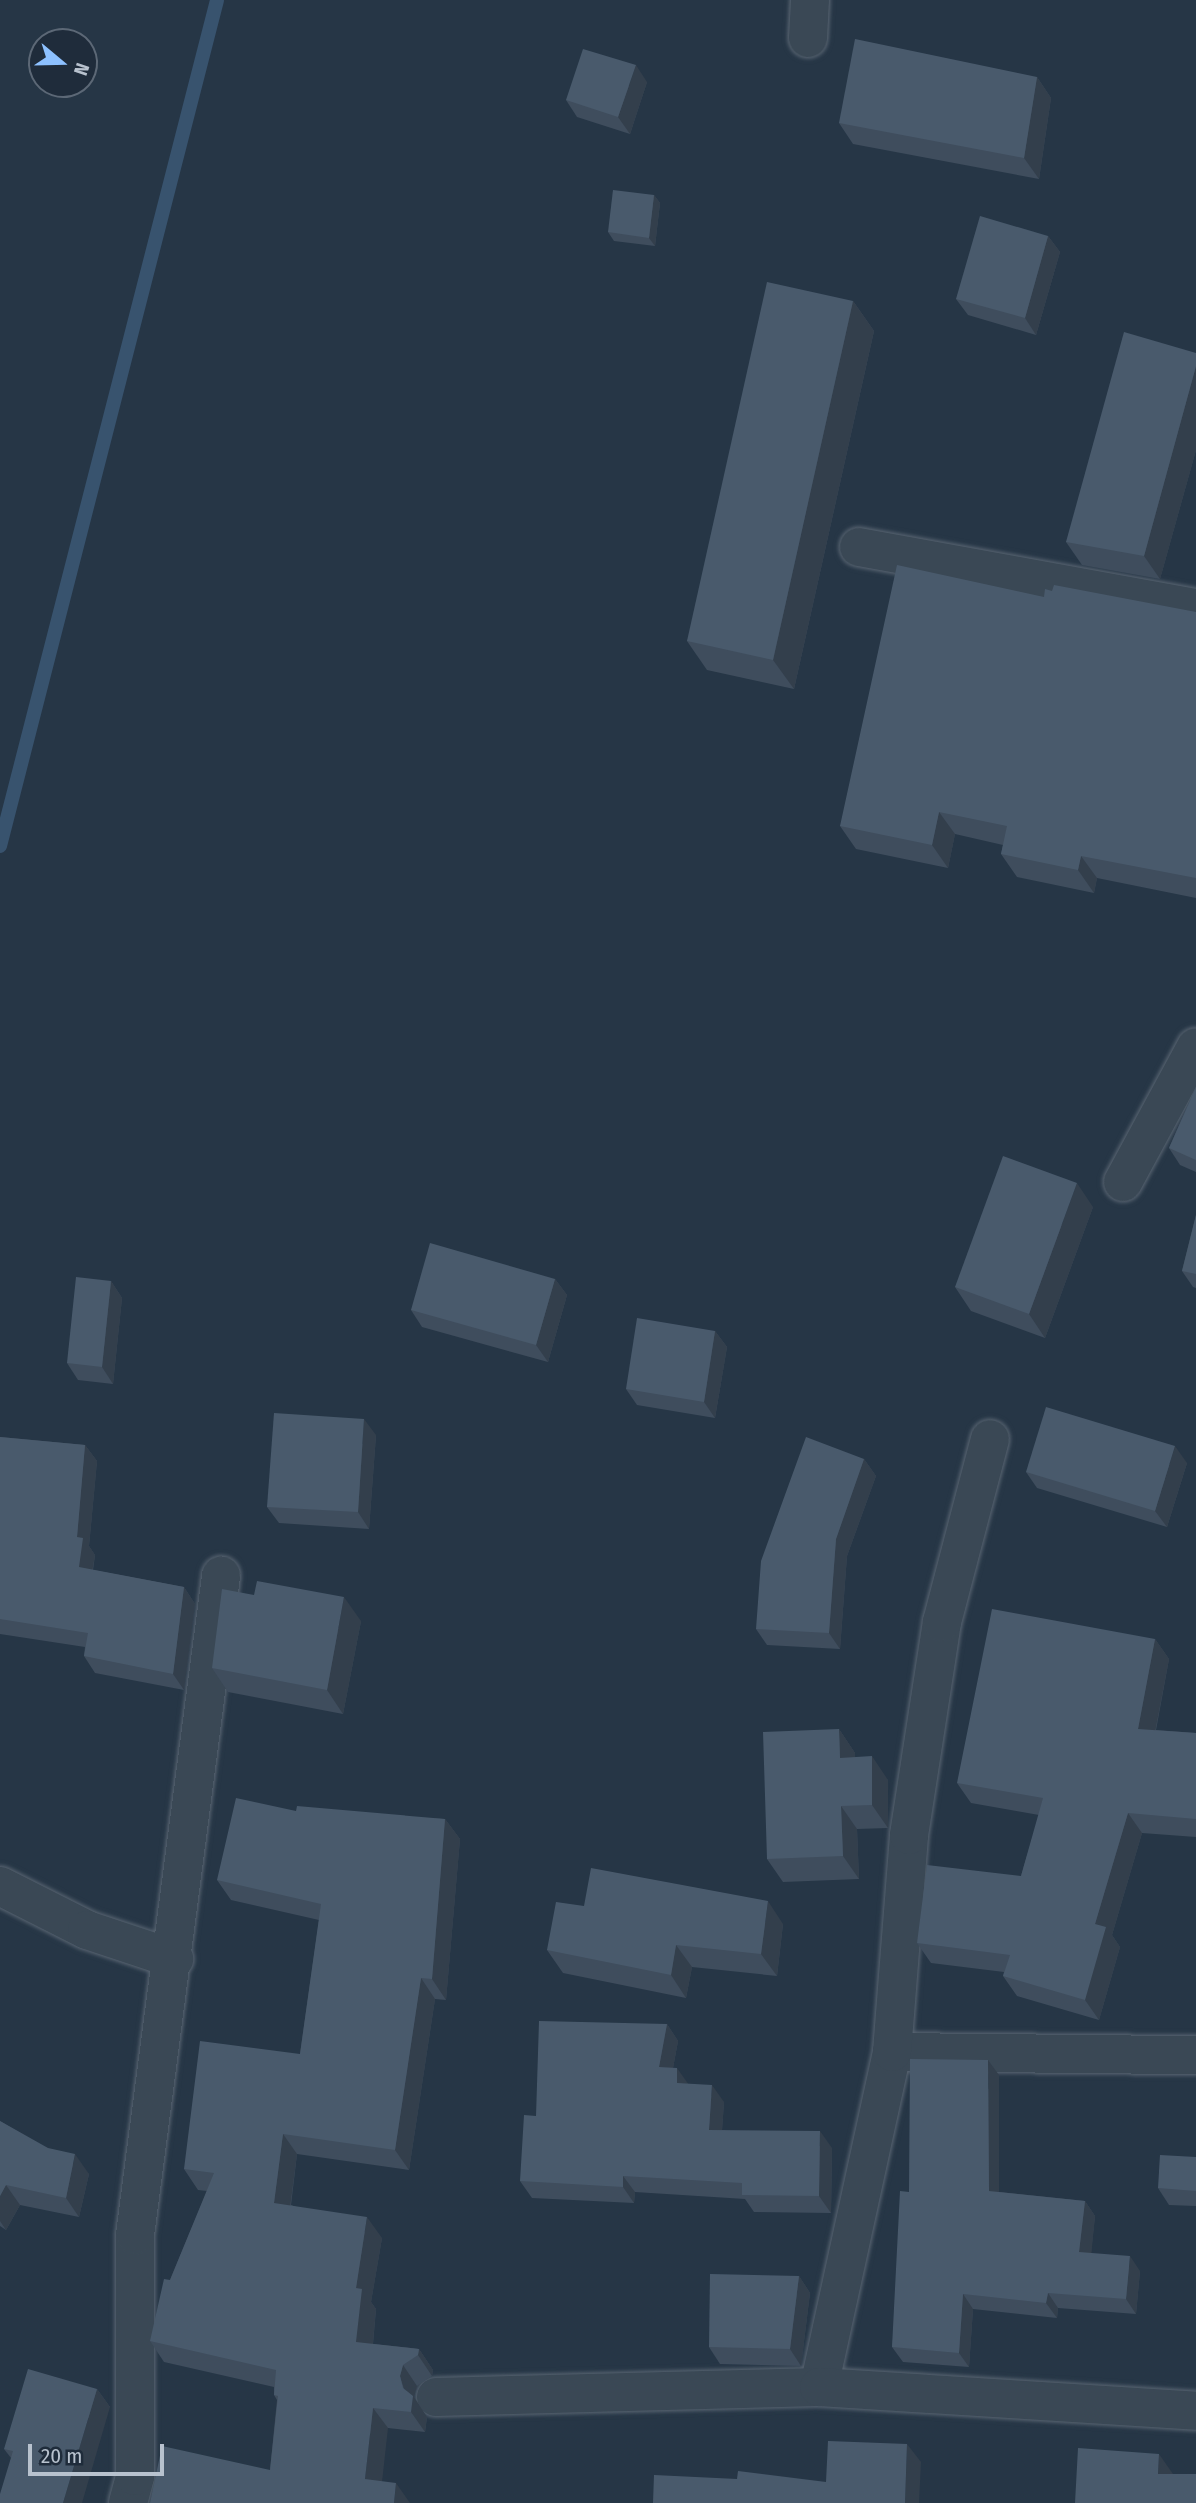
<!DOCTYPE html>
<style>
body{margin:0}
#map{position:relative;width:1196px;height:2503px;overflow:hidden;background:#263646;font-family:"Fira Sans Condensed",sans-serif}
div>[style]{position:absolute}
.stream>*{height:14px;margin:-7px;padding:0 7px;transform-origin:7px;border-radius:7px;background:#38536e}
.roads{filter:drop-shadow(0 0 2px #596572) drop-shadow(0 0 2px #596572)}
.minor>*{height:38px;margin:-19px;padding:0 19px;transform-origin:19px;border-radius:19px;background:#3a4855}
.wall>*{inset:0;background:#3f4d5d}
.shaded-wall>*{inset:0;background:#333f4c}
.building>*{inset:0;background:#495a6c}
span{translate:-50% -50%;white-space:nowrap;text-align:center;line-height:1.15;-webkit-text-stroke:7px #1f2c3b;paint-order:stroke}
.north{position:absolute;left:28px;top:28px;width:70px;height:70px;box-sizing:border-box;background:#1f2c3b;border:2px solid #5c6876;border-radius:50%;rotate:109deg;font-size:19px;font-weight:700;line-height:28px;text-align:center;color:#b8c2ce}
.north::after{content:'';display:block;margin:auto;width:24px;height:32px;background:#8dc1ff;clip-path:polygon(50% 0,100% 100%,50% 72%,0 100%)}
.scale{position:absolute;left:28px;top:2444px;width:136px;height:32px;box-sizing:border-box;border:4px solid #b8c2ce;border-top:0;padding-left:9px;font-size:21px;line-height:24px;white-space:nowrap;color:#b8c2ce;-webkit-text-stroke:5px #1f2c3b;paint-order:stroke}
</style>
<div id="map">
<div class="stream">
<div style="left:0;top:846px;width:873px;rotate:-75.61deg"></div>
</div>
<div class="roads">
<div class="minor">
<div style="left:808px;top:38px;width:38px;rotate:-87deg"></div>
<div style="left:859px;top:547px;width:342px;rotate:10.3deg"></div>
<div style="left:1123px;top:1182px;width:153px;rotate:-61.6deg"></div>
<div style="left:0;top:1886px;width:97px;rotate:26.8deg"></div>
<div style="left:87px;top:1930px;width:92px;rotate:18.4deg"></div>
<div style="left:892px;top:2052px;width:304px;rotate:0.6deg"></div>
<div style="left:819px;top:2387px;width:343px;rotate:-77.7deg"></div>
<div style="left:892px;top:2052px;width:218px;rotate:-85.5deg"></div>
<div style="left:909px;top:1835px;width:216px;rotate:-81.2deg"></div>
<div style="left:942px;top:1622px;width:189px;rotate:-75.3deg"></div>
<div style="left:436px;top:2397px;width:383px;rotate:-1.5deg"></div>
<div style="left:819px;top:2387px;width:378px;rotate:3.6deg"></div>
<div style="left:128px;top:2503px;width:28px;rotate:-75deg"></div>
<div style="left:135px;top:2476px;width:241px;rotate:-90deg"></div>
<div style="left:135px;top:2235px;width:665px;rotate:-82.56deg"></div>
</div>
</div>
<div class="wall">
<div style="clip-path:polygon(1037px 77px,1051px 98px,1039px 179px,853px 144px,839px 123px)"></div>
<div style="clip-path:polygon(647px 82px,630px 134px,577px 117px,566px 100px)"></div>
<div style="clip-path:polygon(654px 195px,660px 203px,655px 246px,614px 241px,608px 232px)"></div>
<div style="clip-path:polygon(1048px 236px,1060px 252px,1036px 335px,968px 315px,956px 299px)"></div>
<div style="clip-path:polygon(853px 301px,874px 331px,794px 689px,707px 670px,687px 641px)"></div>
<div style="clip-path:polygon(1196px 353px,1196px 450px,1160px 579px,1082px 565px,1066px 542px)"></div>
<div style="clip-path:polygon(1044px 597px,1196px 612px,1196px 898px,1097px 878px,1094px 893px,1017px 877px,1001px 854px,1003px 845px,955px 834px,948px 868px,856px 849px,840px 826px)"></div>
<div style="clip-path:polygon(1196px 1087px,1196px 1172px,1180px 1165px,1169px 1148px)"></div>
<div style="clip-path:polygon(1093px 1207px,1045px 1338px,971px 1311px,955px 1287px)"></div>
<div style="clip-path:polygon(1196px 1215px,1196px 1288px,1193px 1287px,1182px 1271px)"></div>
<div style="clip-path:polygon(555px 1279px,567px 1295px,548px 1362px,422px 1327px,411px 1310px)"></div>
<div style="clip-path:polygon(111px 1281px,122px 1298px,113px 1384px,78px 1380px,67px 1363px)"></div>
<div style="clip-path:polygon(715px 1331px,727px 1347px,715px 1418px,637px 1405px,626px 1389px)"></div>
<div style="clip-path:polygon(376px 1435px,369px 1529px,279px 1523px,267px 1507px)"></div>
<div style="clip-path:polygon(0 1437px,85px 1445px,97px 1461px,89px 1546px,95px 1555px,93px 1570px,184px 1587px,195px 1604px,184px 1690px,95px 1673px,84px 1656px,85px 1647px,0 1634px)"></div>
<div style="clip-path:polygon(864px 1459px,876px 1476px,847px 1556px,840px 1649px,767px 1645px,756px 1629px)"></div>
<div style="clip-path:polygon(1187px 1463px,1167px 1527px,1037px 1488px,1026px 1472px)"></div>
<div style="clip-path:polygon(361px 1621px,343px 1714px,228px 1692px,212px 1668px)"></div>
<div style="clip-path:polygon(1155px 1639px,1169px 1659px,1156px 1730px,1196px 1733px,1196px 1837px,1142px 1833px,1112px 1935px,1120px 1947px,1099px 2020px,1017px 1996px,1003px 1976px,1004px 1972px,931px 1963px,917px 1943px,1021px 1876px,1039px 1815px,971px 1803px,957px 1783px)"></div>
<div style="clip-path:polygon(839px 1729px,855px 1753px,855px 1757px,888px 1780px,888px 1828px,857px 1829px,859px 1879px,783px 1882px,767px 1859px)"></div>
<div style="clip-path:polygon(296px 1811px,445px 1819px,460px 1839px,446px 2000px,435px 1999px,409px 2170px,297px 2154px,291px 2205px,382px 2238px,371px 2302px,376px 2309px,373px 2344px,419px 2349px,433px 2370px,432px 2376px,417px 2386px,414px 2397px,427px 2417px,425px 2432px,388px 2428px,270px 2470px,277px 2400px,274px 2395px,274px 2387px,164px 2362px,150px 2341px,170px 2280px,207px 2191px,198px 2190px,184px 2169px,300px 2054px,319px 1920px,231px 1900px,217px 1880px)"></div>
<div style="clip-path:polygon(584px 1906px,783px 1924px,777px 1976px,692px 1967px,686px 1998px,563px 1973px,547px 1950px)"></div>
<div style="clip-path:polygon(667px 2024px,678px 2041px,673px 2068px,688px 2084px,724px 2102px,722px 2130px,832px 2148px,831px 2213px,754px 2212px,745px 2199px,635px 2192px,634px 2203px,532px 2198px,520px 2181px,536px 2116px)"></div>
<div style="clip-path:polygon(999px 2075px,999px 2192px,1085px 2201px,1095px 2216px,1091px 2253px,1140px 2271px,1136px 2314px,1058px 2308px,1057px 2318px,973px 2309px,969px 2367px,903px 2362px,892px 2347px,909px 2192px)"></div>
<div style="clip-path:polygon(0 2121px,89px 2174px,79px 2217px,20px 2205px,6px 2230px,0 2226px)"></div>
<div style="clip-path:polygon(1196px 2157px,1196px 2206px,1169px 2205px,1158px 2188px)"></div>
<div style="clip-path:polygon(799px 2276px,810px 2293px,801px 2366px,720px 2364px,709px 2347px)"></div>
<div style="clip-path:polygon(97px 2389px,110px 2407px,11px 2458px,4px 2449px)"></div>
</div>
<div class="shaded-wall">
<div style="clip-path:polygon(636px 65px,647px 82px,630px 134px,618px 117px)"></div>
<div style="clip-path:polygon(1037px 77px,1051px 98px,1039px 179px,1024px 158px)"></div>
<div style="clip-path:polygon(654px 195px,660px 203px,655px 246px,649px 238px)"></div>
<div style="clip-path:polygon(1048px 236px,1060px 252px,1036px 335px,1025px 318px)"></div>
<div style="clip-path:polygon(853px 301px,874px 331px,794px 689px,773px 660px)"></div>
<div style="clip-path:polygon(1196px 366px,1196px 450px,1160px 579px,1144px 556px)"></div>
<div style="clip-path:polygon(939px 812px,955px 834px,948px 868px,932px 845px)"></div>
<div style="clip-path:polygon(1081px 856px,1097px 878px,1094px 893px,1078px 870px)"></div>
<div style="clip-path:polygon(1077px 1183px,1093px 1207px,1045px 1338px,1029px 1314px)"></div>
<div style="clip-path:polygon(555px 1279px,567px 1295px,548px 1362px,536px 1345px)"></div>
<div style="clip-path:polygon(111px 1281px,122px 1298px,113px 1384px,102px 1367px)"></div>
<div style="clip-path:polygon(715px 1331px,727px 1347px,715px 1418px,704px 1402px)"></div>
<div style="clip-path:polygon(364px 1419px,376px 1435px,369px 1529px,358px 1512px)"></div>
<div style="clip-path:polygon(85px 1445px,97px 1461px,89px 1546px,95px 1555px,90px 1584px,79px 1567px,77px 1537px)"></div>
<div style="clip-path:polygon(1175px 1446px,1187px 1463px,1167px 1527px,1155px 1511px)"></div>
<div style="clip-path:polygon(864px 1459px,876px 1476px,847px 1556px,840px 1649px,829px 1633px,836px 1539px)"></div>
<div style="clip-path:polygon(184px 1587px,195px 1604px,184px 1690px,173px 1674px)"></div>
<div style="clip-path:polygon(344px 1597px,361px 1621px,343px 1714px,327px 1690px)"></div>
<div style="clip-path:polygon(1155px 1639px,1169px 1659px,1152px 1748px,1138px 1729px)"></div>
<div style="clip-path:polygon(839px 1729px,855px 1753px,856px 1781px,840px 1758px)"></div>
<div style="clip-path:polygon(872px 1756px,888px 1780px,888px 1828px,872px 1805px)"></div>
<div style="clip-path:polygon(841px 1806px,857px 1829px,859px 1879px,843px 1856px)"></div>
<div style="clip-path:polygon(1128px 1813px,1142px 1833px,1112px 1935px,1120px 1947px,1099px 2020px,1085px 2000px,1095px 1924px)"></div>
<div style="clip-path:polygon(445px 1819px,460px 1839px,446px 2000px,432px 1979px)"></div>
<div style="clip-path:polygon(768px 1901px,783px 1924px,777px 1976px,761px 1954px)"></div>
<div style="clip-path:polygon(676px 1945px,692px 1967px,686px 1998px,671px 1975px)"></div>
<div style="clip-path:polygon(421px 1978px,435px 1999px,409px 2170px,395px 2150px)"></div>
<div style="clip-path:polygon(667px 2024px,678px 2041px,670px 2084px,659px 2067px)"></div>
<div style="clip-path:polygon(988px 2060px,999px 2075px,999px 2205px,989px 2191px)"></div>
<div style="clip-path:polygon(677px 2068px,689px 2085px,677px 2083px)"></div>
<div style="clip-path:polygon(712px 2085px,724px 2102px,721px 2146px,709px 2130px)"></div>
<div style="clip-path:polygon(820px 2131px,832px 2148px,831px 2213px,819px 2196px)"></div>
<div style="clip-path:polygon(283px 2134px,297px 2154px,288px 2223px,274px 2203px)"></div>
<div style="clip-path:polygon(75px 2154px,89px 2174px,79px 2217px,66px 2198px)"></div>
<div style="clip-path:polygon(623px 2176px,635px 2192px,634px 2203px,623px 2187px)"></div>
<div style="clip-path:polygon(6px 2185px,20px 2205px,6px 2230px,0 2221px,0 2196px)"></div>
<div style="clip-path:polygon(1085px 2201px,1095px 2216px,1090px 2267px,1079px 2252px)"></div>
<div style="clip-path:polygon(367px 2217px,382px 2238px,371px 2302px,376px 2309px,371px 2363px,356px 2342px,356px 2288px)"></div>
<div style="clip-path:polygon(1130px 2256px,1140px 2271px,1136px 2314px,1126px 2299px)"></div>
<div style="clip-path:polygon(799px 2276px,810px 2293px,801px 2366px,790px 2349px)"></div>
<div style="clip-path:polygon(1048px 2293px,1058px 2308px,1057px 2318px,1046px 2303px)"></div>
<div style="clip-path:polygon(963px 2294px,973px 2309px,969px 2367px,959px 2353px)"></div>
<div style="clip-path:polygon(419px 2349px,433px 2370px,432px 2376px,418px 2355px)"></div>
<div style="clip-path:polygon(403px 2365px,417px 2386px,414px 2397px,427px 2417px,425px 2432px,411px 2412px,400px 2376px)"></div>
<div style="clip-path:polygon(97px 2389px,110px 2407px,82px 2503px,63px 2503px)"></div>
<div style="clip-path:polygon(373px 2408px,388px 2428px,380px 2500px,365px 2479px)"></div>
<div style="clip-path:polygon(907px 2444px,921px 2462px,919px 2503px,905px 2503px)"></div>
<div style="clip-path:polygon(1159px 2454px,1173px 2474px,1158px 2474px)"></div>
<div style="clip-path:polygon(396px 2483px,410px 2503px,394px 2503px)"></div>
</div>
<div class="building">
<div style="clip-path:polygon(855px 39px,1037px 77px,1024px 158px,839px 123px)"></div>
<div style="clip-path:polygon(583px 49px,636px 65px,618px 117px,566px 100px)"></div>
<div style="clip-path:polygon(613px 190px,654px 195px,649px 238px,608px 232px)"></div>
<div style="clip-path:polygon(980px 216px,1048px 236px,1025px 318px,956px 299px)"></div>
<div style="clip-path:polygon(767px 282px,853px 301px,773px 660px,687px 641px)"></div>
<div style="clip-path:polygon(1124px 332px,1196px 353px,1196px 366px,1144px 556px,1066px 542px)"></div>
<div style="clip-path:polygon(897px 565px,1044px 597px,1045px 589px,1052px 591px,1054px 585px,1196px 612px,1196px 878px,1081px 856px,1078px 870px,1001px 854px,1007px 826px,939px 812px,932px 845px,840px 826px)"></div>
<div style="clip-path:polygon(1196px 1087px,1196px 1160px,1169px 1148px)"></div>
<div style="clip-path:polygon(1003px 1156px,1077px 1183px,1029px 1314px,955px 1287px)"></div>
<div style="clip-path:polygon(1196px 1215px,1196px 1274px,1182px 1271px)"></div>
<div style="clip-path:polygon(430px 1243px,555px 1279px,536px 1345px,411px 1310px)"></div>
<div style="clip-path:polygon(76px 1277px,111px 1281px,102px 1367px,67px 1363px)"></div>
<div style="clip-path:polygon(637px 1318px,715px 1331px,704px 1402px,626px 1389px)"></div>
<div style="clip-path:polygon(1046px 1407px,1175px 1446px,1155px 1511px,1026px 1472px)"></div>
<div style="clip-path:polygon(274px 1413px,364px 1419px,358px 1512px,267px 1507px)"></div>
<div style="clip-path:polygon(0 1437px,85px 1445px,77px 1537px,83px 1538px,79px 1567px,184px 1587px,173px 1674px,84px 1656px,88px 1633px,0 1619px)"></div>
<div style="clip-path:polygon(806px 1437px,864px 1459px,836px 1539px,829px 1633px,756px 1629px,761px 1561px)"></div>
<div style="clip-path:polygon(257px 1581px,344px 1597px,327px 1690px,212px 1668px,222px 1589px,254px 1595px)"></div>
<div style="clip-path:polygon(992px 1609px,1155px 1639px,1138px 1729px,1196px 1733px,1196px 1819px,1128px 1813px,1095px 1924px,1106px 1927px,1085px 2000px,1003px 1976px,1010px 1955px,917px 1943px,927px 1865px,1021px 1876px,1043px 1798px,957px 1783px)"></div>
<div style="clip-path:polygon(839px 1729px,840px 1758px,872px 1756px,872px 1805px,841px 1806px,843px 1856px,767px 1859px,763px 1732px)"></div>
<div style="clip-path:polygon(236px 1798px,296px 1811px,297px 1806px,445px 1819px,432px 1979px,421px 1978px,395px 2150px,283px 2134px,274px 2203px,367px 2217px,356px 2288px,362px 2289px,356px 2342px,419px 2349px,418px 2355px,403px 2365px,400px 2376px,403px 2388px,413px 2396px,411px 2412px,373px 2408px,365px 2479px,396px 2483px,394px 2503px,150px 2503px,162px 2446px,270px 2470px,278px 2396px,274px 2395px,276px 2370px,150px 2341px,164px 2279px,170px 2280px,214px 2173px,184px 2169px,200px 2041px,300px 2054px,321px 1904px,217px 1880px)"></div>
<div style="clip-path:polygon(591px 1868px,768px 1901px,761px 1954px,676px 1945px,671px 1975px,547px 1950px,556px 1902px,584px 1906px)"></div>
<div style="clip-path:polygon(539px 2021px,667px 2024px,659px 2067px,677px 2068px,677px 2083px,712px 2085px,709px 2130px,820px 2131px,819px 2196px,742px 2195px,742px 2183px,623px 2176px,623px 2187px,520px 2181px,524px 2115px,536px 2116px)"></div>
<div style="clip-path:polygon(910px 2059px,988px 2060px,989px 2191px,1085px 2201px,1079px 2252px,1130px 2256px,1126px 2299px,1048px 2293px,1046px 2303px,963px 2294px,959px 2353px,892px 2347px,900px 2191px,909px 2192px)"></div>
<div style="clip-path:polygon(0 2121px,48px 2148px,75px 2154px,66px 2198px,6px 2185px,0 2196px)"></div>
<div style="clip-path:polygon(1160px 2155px,1196px 2157px,1196px 2191px,1158px 2188px)"></div>
<div style="clip-path:polygon(710px 2274px,799px 2276px,790px 2349px,709px 2347px)"></div>
<div style="clip-path:polygon(28px 2369px,97px 2389px,63px 2503px,0 2503px,0 2494px,13px 2451px,4px 2449px)"></div>
<div style="clip-path:polygon(828px 2441px,907px 2444px,905px 2503px,653px 2503px,654px 2475px,737px 2479px,738px 2471px,826px 2482px)"></div>
<div style="clip-path:polygon(1078px 2448px,1159px 2454px,1158px 2474px,1196px 2474px,1196px 2503px,1075px 2503px)"></div>
</div>
<div class="north">N</div>
<div class="scale">20 m</div>
</div>
